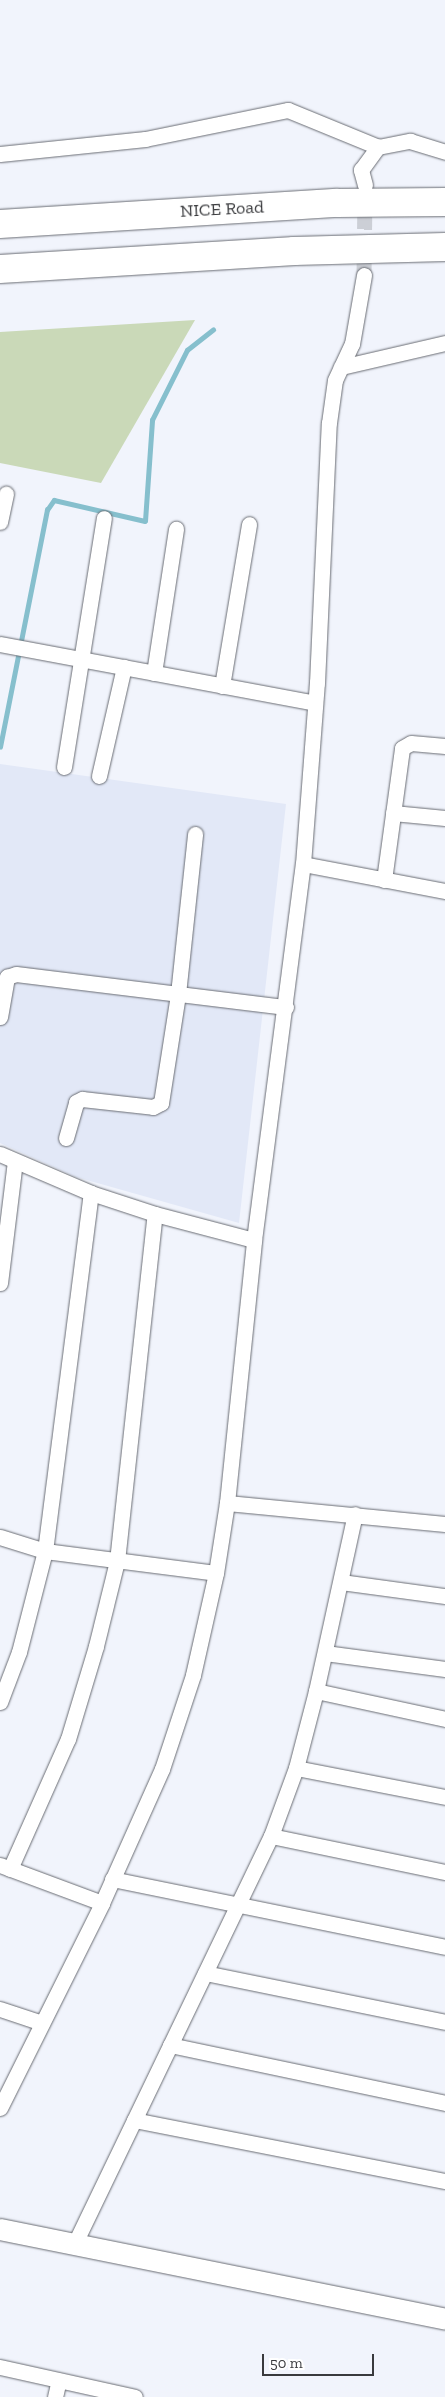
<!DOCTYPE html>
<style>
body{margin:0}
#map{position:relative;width:445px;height:2397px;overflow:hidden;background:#f1f4fc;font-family:"Zilla Slab",serif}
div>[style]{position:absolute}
.built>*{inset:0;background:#e2e8f7}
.green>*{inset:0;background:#cad9b8}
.stream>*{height:4.5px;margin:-2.25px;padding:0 2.25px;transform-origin:2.25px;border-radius:2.25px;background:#86bfcd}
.street-tunnel>*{height:15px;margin-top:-7.5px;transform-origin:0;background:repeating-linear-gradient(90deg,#cccfd6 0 15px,transparent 0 23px)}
.roads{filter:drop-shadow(0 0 1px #696c73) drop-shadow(0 0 1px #696c73)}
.street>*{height:15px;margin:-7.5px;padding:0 7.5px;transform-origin:7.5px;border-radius:7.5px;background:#fff}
.secondary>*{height:21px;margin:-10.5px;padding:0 10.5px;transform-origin:10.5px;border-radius:10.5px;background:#fff}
.highway>*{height:28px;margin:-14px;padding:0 14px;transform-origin:14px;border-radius:14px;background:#fff}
span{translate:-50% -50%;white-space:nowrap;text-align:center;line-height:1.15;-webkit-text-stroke:4.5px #fff;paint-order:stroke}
.street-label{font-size:18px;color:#393a3d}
.scale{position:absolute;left:262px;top:2354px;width:112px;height:22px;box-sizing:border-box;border:2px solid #393a3d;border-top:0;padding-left:6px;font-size:15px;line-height:18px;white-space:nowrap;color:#393a3d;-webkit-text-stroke:4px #fff;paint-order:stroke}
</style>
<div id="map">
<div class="built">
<div style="clip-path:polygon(0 764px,286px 804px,239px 1223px,76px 1177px,0 1143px)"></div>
</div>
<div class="green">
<div style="clip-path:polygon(195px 320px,101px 483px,0 463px,0 332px)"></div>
</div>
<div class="stream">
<div style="left:0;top:747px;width:242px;rotate:-78.8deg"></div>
<div style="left:47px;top:510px;width:12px;rotate:-55deg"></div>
<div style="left:54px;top:500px;width:93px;rotate:13deg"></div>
<div style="left:145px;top:521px;width:101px;rotate:-86deg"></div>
<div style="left:152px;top:420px;width:78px;rotate:-63.4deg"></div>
<div style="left:187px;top:350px;width:33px;rotate:-38deg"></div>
</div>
<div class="street-tunnel">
<div style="left:364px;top:275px;width:78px;rotate:-89.3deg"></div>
</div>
<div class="roads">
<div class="street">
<div style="left:0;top:154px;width:146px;rotate:-5.9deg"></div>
<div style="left:145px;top:139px;width:146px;rotate:-11.5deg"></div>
<div style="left:288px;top:110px;width:97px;rotate:22.3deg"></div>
<div style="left:365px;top:185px;width:16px;rotate:-105deg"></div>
<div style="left:361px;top:170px;width:29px;rotate:-54deg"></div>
<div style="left:378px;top:147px;width:33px;rotate:-11deg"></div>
<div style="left:410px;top:141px;width:37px;rotate:17deg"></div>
<div style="left:341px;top:367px;width:107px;rotate:-13deg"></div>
<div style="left:0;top:522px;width:29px;rotate:-78deg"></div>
<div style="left:0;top:644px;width:320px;rotate:10.6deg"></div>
<div style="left:154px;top:673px;width:146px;rotate:-81.3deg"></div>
<div style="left:222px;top:686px;width:164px;rotate:-80.5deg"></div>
<div style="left:64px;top:767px;width:252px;rotate:-80.9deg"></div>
<div style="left:99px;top:776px;width:112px;rotate:-77.1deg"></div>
<div style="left:393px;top:813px;width:52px;rotate:5.5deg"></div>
<div style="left:303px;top:864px;width:145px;rotate:10.8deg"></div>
<div style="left:384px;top:880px;width:133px;rotate:-82.2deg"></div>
<div style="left:402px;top:748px;width:10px;rotate:-29deg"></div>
<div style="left:411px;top:743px;width:34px;rotate:5deg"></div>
<div style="left:0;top:1017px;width:41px;rotate:-80.1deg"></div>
<div style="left:7px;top:977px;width:9px;rotate:-18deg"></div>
<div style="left:16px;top:974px;width:272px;rotate:7deg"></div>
<div style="left:66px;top:1138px;width:37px;rotate:-74deg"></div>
<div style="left:76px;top:1102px;width:7px;rotate:-27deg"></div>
<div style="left:82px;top:1099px;width:71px;rotate:6.4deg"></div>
<div style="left:153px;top:1107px;width:9px;rotate:-27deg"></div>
<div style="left:161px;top:1103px;width:110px;rotate:-81.1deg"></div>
<div style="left:178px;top:994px;width:161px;rotate:-83.9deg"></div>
<div style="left:0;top:1154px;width:99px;rotate:23.2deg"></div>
<div style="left:91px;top:1193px;width:67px;rotate:18.2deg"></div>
<div style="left:155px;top:1214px;width:102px;rotate:14.7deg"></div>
<div style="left:0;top:1283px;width:123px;rotate:-83deg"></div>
<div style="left:227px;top:1503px;width:219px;rotate:5.5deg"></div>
<div style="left:0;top:1537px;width:47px;rotate:17.3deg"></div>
<div style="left:45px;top:1551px;width:172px;rotate:7.3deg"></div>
<div style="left:341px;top:1582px;width:105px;rotate:7.7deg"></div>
<div style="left:325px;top:1653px;width:121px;rotate:7.6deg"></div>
<div style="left:316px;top:1691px;width:132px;rotate:12.2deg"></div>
<div style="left:0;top:1702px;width:53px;rotate:-69.2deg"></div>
<div style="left:19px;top:1652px;width:104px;rotate:-75.6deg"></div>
<div style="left:45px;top:1551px;width:361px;rotate:-82.7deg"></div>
<div style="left:296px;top:1768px;width:152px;rotate:11deg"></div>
<div style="left:271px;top:1836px;width:178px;rotate:11.7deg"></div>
<div style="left:0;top:1865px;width:109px;rotate:20.4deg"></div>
<div style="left:10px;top:1869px;width:142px;rotate:-66deg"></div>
<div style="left:68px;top:1739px;width:97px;rotate:-73.2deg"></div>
<div style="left:96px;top:1646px;width:88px;rotate:-76.1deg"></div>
<div style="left:117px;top:1561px;width:349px;rotate:-83.8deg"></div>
<div style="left:112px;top:1879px;width:340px;rotate:11.5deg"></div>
<div style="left:205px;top:1973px;width:245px;rotate:11.5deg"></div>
<div style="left:0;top:2009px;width:44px;rotate:18.4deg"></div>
<div style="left:170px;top:2045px;width:281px;rotate:11.9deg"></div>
<div style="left:0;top:2108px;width:229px;rotate:-63.5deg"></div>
<div style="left:102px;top:1903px;width:147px;rotate:-65.9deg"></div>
<div style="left:162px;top:1769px;width:99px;rotate:-71.7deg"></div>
<div style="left:193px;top:1675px;width:105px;rotate:-77.3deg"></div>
<div style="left:216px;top:1573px;width:71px;rotate:-81.1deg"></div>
<div style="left:227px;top:1503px;width:264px;rotate:-84.1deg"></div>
<div style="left:254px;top:1240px;width:379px;rotate:-82.6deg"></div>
<div style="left:303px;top:864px;width:182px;rotate:-85.6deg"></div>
<div style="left:317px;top:683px;width:260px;rotate:-87.4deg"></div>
<div style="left:329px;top:423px;width:43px;rotate:-82.1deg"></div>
<div style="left:335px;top:380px;width:40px;rotate:-65deg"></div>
<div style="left:352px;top:344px;width:70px;rotate:-80.1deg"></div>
<div style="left:134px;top:2120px;width:317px;rotate:11.1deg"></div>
<div style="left:75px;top:2243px;width:452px;rotate:-64.3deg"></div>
<div style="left:271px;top:1836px;width:72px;rotate:-69.8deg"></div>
<div style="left:296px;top:1768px;width:80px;rotate:-75.4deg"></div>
<div style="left:316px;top:1691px;width:181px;rotate:-77.6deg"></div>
<div style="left:0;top:2367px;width:138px;rotate:12.5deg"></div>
<div style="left:55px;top:2397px;width:17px;rotate:-77deg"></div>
</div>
<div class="secondary">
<div style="left:0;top:2229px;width:454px;rotate:11.4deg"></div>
</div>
<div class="highway">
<div style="left:0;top:224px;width:338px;rotate:-3.6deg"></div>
<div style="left:337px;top:203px;width:108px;rotate:-0.5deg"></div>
<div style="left:0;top:269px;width:295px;rotate:-3.5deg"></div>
<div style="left:294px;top:251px;width:151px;rotate:-1.5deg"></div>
</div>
</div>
<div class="street-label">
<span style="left:222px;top:209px;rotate:-3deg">NICE Road</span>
</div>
<div class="scale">50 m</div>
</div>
